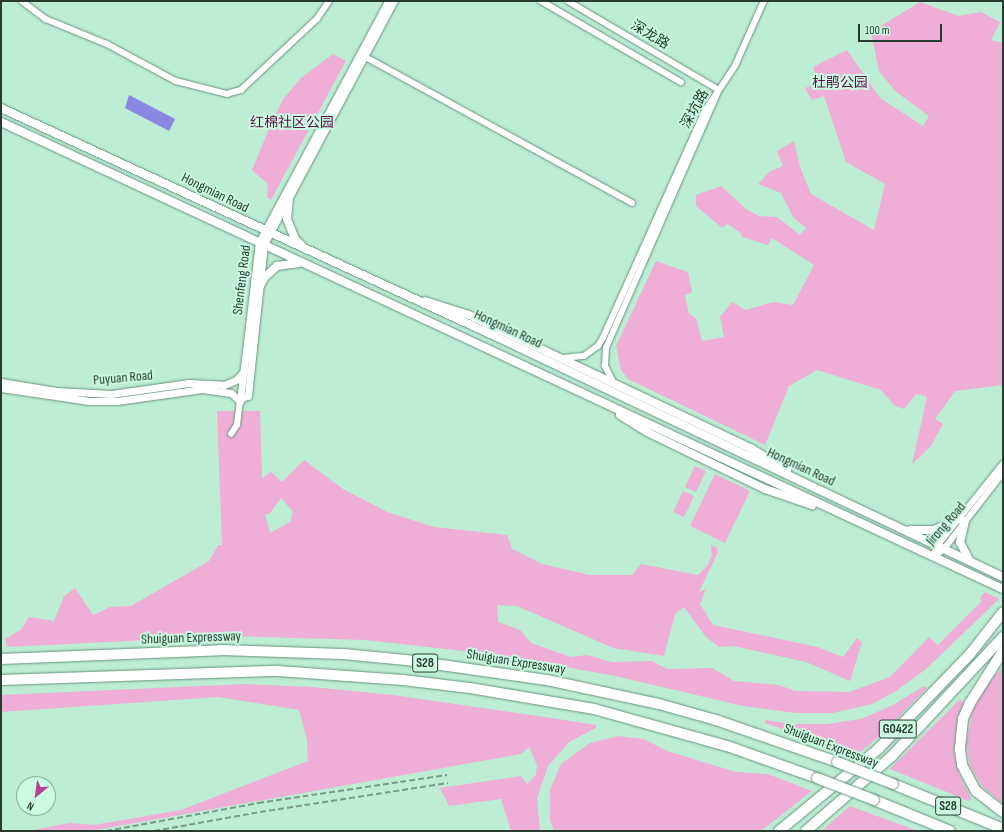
<!DOCTYPE html>
<meta charset="utf-8">
<style>
body{margin:0}
#map{position:relative;width:1004px;height:832px;overflow:hidden;background:#bdedd4;font-family:"Sofia Sans Condensed","Noto Sans SC",sans-serif}
div>[style]{position:absolute}
.green>*{inset:0;background:#efaed5}
.water>*{inset:0;background:#8888e3}
.roads{filter:drop-shadow(0 0 1px #65937c) drop-shadow(0 0 1px #65937c)}
.minor>*{height:5.5px;margin:-2.75px;padding:0 2.75px;transform-origin:2.75px;border-radius:2.75px;background:#fff}
.tertiary>*{height:7px;margin:-3.5px;padding:0 3.5px;transform-origin:3.5px;border-radius:3.5px;background:#fff}
.primary>*{height:8px;margin:-4px;padding:0 4px;transform-origin:4px;border-radius:4px;background:#fff}
.motorway>*{height:10px;margin:-5px;padding:0 5px;transform-origin:5px;border-radius:5px;background:#fff}
.rail>*{height:1.5px;margin-top:-0.75px;transform-origin:0;background:repeating-linear-gradient(90deg,#789b89 0 6px,transparent 0 9px)}
.bridges{filter:drop-shadow(0 0 1px #65937c) drop-shadow(0 0 1px #65937c)}
.motorway-bridge>*{height:10px;margin:-5px;padding:0 5px;transform-origin:5px;border-radius:5px;background:#fff}
span{translate:-50% -50%;white-space:nowrap;text-align:center;line-height:1.15;-webkit-text-stroke:4px #cafae1;paint-order:stroke}
.shield-label span{padding:1px 3px;background:#cafae1;border:1px solid;border-radius:3px;-webkit-text-stroke-width:0}
.shield-label{font-size:13px;color:#273b31;font-weight:700}
.street-label{font-size:14px;color:#273b31}
.park-label{font-size:14px;color:#63104b}
.frame{position:absolute;inset:0;border:2px solid #273b31;pointer-events:none}
.north{position:absolute;left:16px;top:776px;width:40px;height:40px;box-sizing:border-box;background:#cafae1;border:1px solid #89ae9b;border-radius:50%;rotate:209deg;font-size:11px;font-weight:700;line-height:16px;text-align:center;color:#273b31}
.north::after{content:'';display:block;margin:auto;width:14px;height:18px;background:#b93f93;clip-path:polygon(50% 0,100% 100%,50% 72%,0 100%)}
.scale{position:absolute;left:858px;top:24px;width:84px;height:18px;box-sizing:border-box;border:2px solid #273b31;border-top:0;padding-left:5px;font-size:12px;line-height:14px;white-space:nowrap;color:#273b31;-webkit-text-stroke:3px #cafae1;paint-order:stroke}
</style>
<div id="map">
<div class="green">
<div style="clip-path:polygon(920px 2px,958px 16px,981px 12px,1000px 22px,991px 40px,1003px 43px,1003px 385px,955px 391px,935px 419px,943px 424px,930px 447px,912px 464px,927px 397px,916px 394px,904px 409px,895px 406px,881px 390px,817px 370px,789px 386px,765px 445px,628px 379px,621px 370px,616px 346px,656px 261px,688px 272px,692px 292px,685px 295px,689px 314px,696px 318px,702px 341px,724px 337px,720px 317px,732px 302px,746px 310px,773px 302px,793px 305px,814px 265px,772px 238px,768px 245px,742px 237px,741px 233px,727px 224px,722px 228px,696px 206px,696px 195px,721px 186px,746px 209px,759px 216px,777px 217px,800px 235px,806px 228px,793px 217px,781px 193px,758px 184px,769px 172px,783px 166px,777px 151px,794px 141px,800px 167px,811px 194px,874px 230px,885px 184px,846px 162px,824px 96px,812px 100px,805px 88px,819px 83px,813px 67px,847px 50px,880px 98px,923px 126px,929px 116px,895px 91px,879px 71px,871px 32px)"></div>
<div style="clip-path:polygon(333px 54px,346px 61px,271px 200px,267px 197px,268px 184px,252px 170px,273px 119px,284px 98px,301px 78px)"></div>
<div style="clip-path:polygon(evenodd,217px 411px,260px 411px,262px 478px,271px 472px,282px 482px,304px 460px,343px 489px,387px 512px,434px 527px,507px 535px,512px 549px,542px 564px,590px 575px,632px 575px,641px 564px,698px 575px,708px 565px,712px 555px,711px 545px,717px 548px,718px 552px,699px 592px,706px 589px,700px 604px,713px 625px,817px 647px,843px 657px,857px 638px,862px 642px,850px 681px,806px 662px,734px 646px,719px 647px,706px 637px,684px 607px,675px 614px,664px 656px,613px 648px,517px 606px,497px 605px,498px 622px,520px 630px,531px 643px,571px 657px,587px 655px,612px 662px,652px 661px,667px 669px,712px 668px,734px 681px,779px 685px,795px 691px,849px 692px,890px 677px,929px 637px,938px 645px,982px 601px,980px 598px,985px 592px,999px 599px,926px 669px,896px 691px,872px 704px,833px 713px,795px 713px,743px 706px,615px 676px,500px 655px,365px 640px,232px 636px,7px 647px,5px 639px,21px 630px,29px 617px,54px 621px,64px 596px,75px 588px,93px 615px,110px 607px,131px 606px,209px 561px,218px 545px,222px 545px,217px 411px,281px 498px,293px 512px,290px 522px,270px 533px,265px 515px,270px 513px,281px 498px)"></div>
<div style="clip-path:polygon(695px 466px,706px 471px,696px 492px,685px 487px)"></div>
<div style="clip-path:polygon(715px 474px,750px 491px,725px 543px,690px 526px)"></div>
<div style="clip-path:polygon(683px 491px,694px 496px,684px 517px,673px 512px)"></div>
<div style="clip-path:polygon(1003px 667px,1003px 804px,982px 786px,970px 766px,966px 744px,973px 710px,985px 687px)"></div>
<div style="clip-path:polygon(245px 684px,312px 687px,393px 695px,558px 719px,596px 725px,596px 728px,569px 742px,548px 766px,537px 798px,540px 831px,511px 831px,501px 799px,449px 806px,440px 788px,521px 776px,527px 784px,536px 775px,537px 765px,529px 747px,521px 754px,90px 831px,29px 831px,69px 823px,94px 825px,181px 810px,308px 761px,307px 740px,299px 710px,218px 697px,1px 712px,1px 695px)"></div>
<div style="clip-path:polygon(924px 686px,927px 688px,882px 734px,857px 755px,765px 723px,766px 720px,791px 724px,827px 724px,861px 719px,893px 705px)"></div>
<div style="clip-path:polygon(960px 699px,964px 703px,957px 719px,954px 753px,960px 776px,971px 798px,969px 801px,890px 769px)"></div>
<div style="clip-path:polygon(618px 736px,644px 739px,667px 751px,736px 772px,768px 774px,812px 791px,761px 831px,554px 831px,550px 820px,550px 790px,561px 764px,590px 743px)"></div>
<div style="clip-path:polygon(850px 806px,918px 831px,821px 831px)"></div>
</div>
<div class="water">
<div style="clip-path:polygon(129px 95px,175px 119px,169px 131px,125px 108px)"></div>
</div>
<div class="roads">
<div class="minor">
<div style="left:22px;top:1px;width:30px;rotate:37deg"></div>
<div style="left:46px;top:19px;width:66px;rotate:22.3deg"></div>
<div style="left:107px;top:44px;width:78px;rotate:28.2deg"></div>
<div style="left:176px;top:81px;width:53px;rotate:14.3deg"></div>
<div style="left:227px;top:94px;width:15px;rotate:-16deg"></div>
<div style="left:241px;top:90px;width:104px;rotate:-43.1deg"></div>
<div style="left:317px;top:19px;width:22px;rotate:-56deg"></div>
<div style="left:541px;top:1px;width:162px;rotate:30.1deg"></div>
<div style="left:568px;top:1px;width:175px;rotate:30.5deg"></div>
<div style="left:362px;top:55px;width:308px;rotate:28.7deg"></div>
<div style="left:564px;top:358px;width:20px;rotate:-6deg"></div>
<div style="left:584px;top:356px;width:17px;rotate:-36deg"></div>
<div style="left:598px;top:346px;width:9px;rotate:-58deg"></div>
<div style="left:603px;top:338px;width:249px;rotate:-65.8deg"></div>
<div style="left:705px;top:111px;width:54px;rotate:-56.3deg"></div>
<div style="left:735px;top:66px;width:71px;rotate:-66deg"></div>
<div style="left:613px;top:382px;width:18px;rotate:-117deg"></div>
<div style="left:605px;top:366px;width:18px;rotate:-87deg"></div>
<div style="left:606px;top:348px;width:277px;rotate:-66.4deg"></div>
<div style="left:231px;top:434px;width:11px;rotate:-56deg"></div>
<div style="left:237px;top:425px;width:24px;rotate:-83deg"></div>
<div style="left:240px;top:401px;width:9px;rotate:-32deg"></div>
<div style="left:933px;top:557px;width:12px;rotate:-70deg"></div>
<div style="left:937px;top:546px;width:105px;rotate:-51.2deg"></div>
<div style="left:934px;top:557px;width:13px;rotate:-39deg"></div>
<div style="left:944px;top:549px;width:96px;rotate:-52.2deg"></div>
</div>
<div class="tertiary">
<div style="left:1px;top:382px;width:56px;rotate:9.3deg"></div>
<div style="left:56px;top:391px;width:55px;rotate:3.1deg"></div>
<div style="left:111px;top:394px;width:79px;rotate:-8deg"></div>
<div style="left:189px;top:383px;width:35px;rotate:3deg"></div>
<div style="left:224px;top:385px;width:13px;rotate:-23deg"></div>
<div style="left:236px;top:380px;width:12px;rotate:-48deg"></div>
<div style="left:1px;top:388px;width:89px;rotate:8.4deg"></div>
<div style="left:89px;top:401px;width:28px"></div>
<div style="left:117px;top:401px;width:86px;rotate:-8deg"></div>
<div style="left:202px;top:389px;width:29px;rotate:8deg"></div>
<div style="left:231px;top:393px;width:12px;rotate:42deg"></div>
<div style="left:248px;top:396px;width:153px;rotate:-84deg"></div>
<div style="left:264px;top:244px;width:276px;rotate:-61.9deg"></div>
<div style="left:240px;top:401px;width:160px;rotate:-83.2deg"></div>
<div style="left:259px;top:242px;width:273px;rotate:-61.8deg"></div>
</div>
<div class="primary">
<div style="left:1px;top:108px;width:549px;rotate:24.79deg"></div>
<div style="left:499px;top:338px;width:558px;rotate:25.37deg"></div>
<div style="left:1px;top:122px;width:1105px;rotate:24.99deg"></div>
<div style="left:289px;top:197px;width:22px;rotate:95deg"></div>
<div style="left:287px;top:219px;width:22px;rotate:68deg"></div>
<div style="left:295px;top:239px;width:13px;rotate:45deg"></div>
<div style="left:259px;top:288px;width:11px;rotate:-63deg"></div>
<div style="left:264px;top:278px;width:18px;rotate:-43deg"></div>
<div style="left:277px;top:266px;width:22px;rotate:-8deg"></div>
<div style="left:425px;top:301px;width:46px;rotate:17.7deg"></div>
<div style="left:469px;top:315px;width:313px;rotate:25.3deg"></div>
<div style="left:752px;top:449px;width:41px;rotate:31deg"></div>
<div style="left:620px;top:415px;width:32px;rotate:32deg"></div>
<div style="left:647px;top:432px;width:131px;rotate:25.8deg"></div>
<div style="left:765px;top:489px;width:50px;rotate:18.8deg"></div>
<div style="left:965px;top:521px;width:22px;rotate:103deg"></div>
<div style="left:960px;top:542px;width:20px;rotate:63deg"></div>
<div style="left:910px;top:530px;width:24px"></div>
<div style="left:934px;top:530px;width:27px;rotate:-24deg"></div>
</div>
<div class="motorway">
<div style="left:1003px;top:651px;width:62px;rotate:122.4deg"></div>
<div style="left:970px;top:703px;width:17px;rotate:114deg"></div>
<div style="left:963px;top:719px;width:31px;rotate:96deg"></div>
<div style="left:960px;top:750px;width:15px;rotate:82deg"></div>
<div style="left:962px;top:765px;width:30px;rotate:62deg"></div>
<div style="left:976px;top:791px;width:34px;rotate:38deg"></div>
<div style="left:1px;top:659px;width:220px;rotate:-2.3deg"></div>
<div style="left:221px;top:650px;width:122px;rotate:1.9deg"></div>
<div style="left:343px;top:654px;width:63px;rotate:5.4deg"></div>
<div style="left:406px;top:660px;width:142px;rotate:8.1deg"></div>
<div style="left:547px;top:680px;width:115px;rotate:12.1deg"></div>
<div style="left:659px;top:704px;width:59px;rotate:15.7deg"></div>
<div style="left:716px;top:720px;width:128px;rotate:19.1deg"></div>
<div style="left:1px;top:680px;width:277px;rotate:-1.9deg"></div>
<div style="left:278px;top:671px;width:125px;rotate:4.1deg"></div>
<div style="left:403px;top:680px;width:67px;rotate:6.8deg"></div>
<div style="left:470px;top:688px;width:126px;rotate:9.6deg"></div>
<div style="left:594px;top:709px;width:141px;rotate:15.6deg"></div>
<div style="left:730px;top:747px;width:92px;rotate:19.6deg"></div>
<div style="left:893px;top:784px;width:119px;rotate:22.2deg"></div>
<div style="left:874px;top:800px;width:82px;rotate:22.2deg"></div>
<div style="left:779px;top:831px;width:129px;rotate:-39.6deg"></div>
<div style="left:878px;top:749px;width:132px;rotate:-45.9deg"></div>
<div style="left:970px;top:654px;width:53px;rotate:-51.8deg"></div>
<div style="left:806px;top:831px;width:114px;rotate:-41.1deg"></div>
<div style="left:892px;top:756px;width:163px;rotate:-47deg"></div>
</div>
</div>
<div class="rail">
<div style="left:106px;top:831px;width:155px;rotate:-10.4deg"></div>
<div style="left:258px;top:803px;width:191px;rotate:-8.4deg"></div>
<div style="left:154px;top:831px;width:108px;rotate:-10.2deg"></div>
<div style="left:260px;top:812px;width:190px;rotate:-8.8deg"></div>
</div>
<div class="bridges">
<div class="motorway-bridge">
<div style="left:837px;top:762px;width:60px;rotate:21.4deg"></div>
<div style="left:817px;top:778px;width:61px;rotate:21.1deg"></div>
</div>
</div>
<div class="shield-label">
<span style="left:425px;top:663px">S28</span>
<span style="left:898px;top:729px">G0422</span>
<span style="left:948px;top:806px">S28</span>
</div>
<div class="street-label">
<span style="left:650px;top:35px;rotate:31deg">深龙路</span>
<span style="left:695px;top:109px;rotate:-61deg">深坑路</span>
<span style="left:215px;top:193px;rotate:26deg">Hongmian Road</span>
<span style="left:242px;top:280px;rotate:-83deg">Shenfeng Road</span>
<span style="left:508px;top:329px;rotate:25deg">Hongmian Road</span>
<span style="left:123px;top:378px;rotate:-5deg">Puyuan Road</span>
<span style="left:801px;top:467px;rotate:25deg">Hongmian Road</span>
<span style="left:946px;top:524px;rotate:-49deg">Jirong Road</span>
<span style="left:191px;top:638px;rotate:-2deg">Shuiguan Expressway</span>
<span style="left:516px;top:662px;rotate:9deg">Shuiguan Expressway</span>
<span style="left:831px;top:746px;rotate:21deg">Shuiguan Expressway</span>
</div>
<div class="park-label">
<span style="left:840px;top:83px">杜鹃公园</span>
<span style="left:292px;top:123px">红棉社区公园</span>
</div>
<div class="frame"></div>
<div class="north">N</div>
<div class="scale">100 m</div>
</div>
